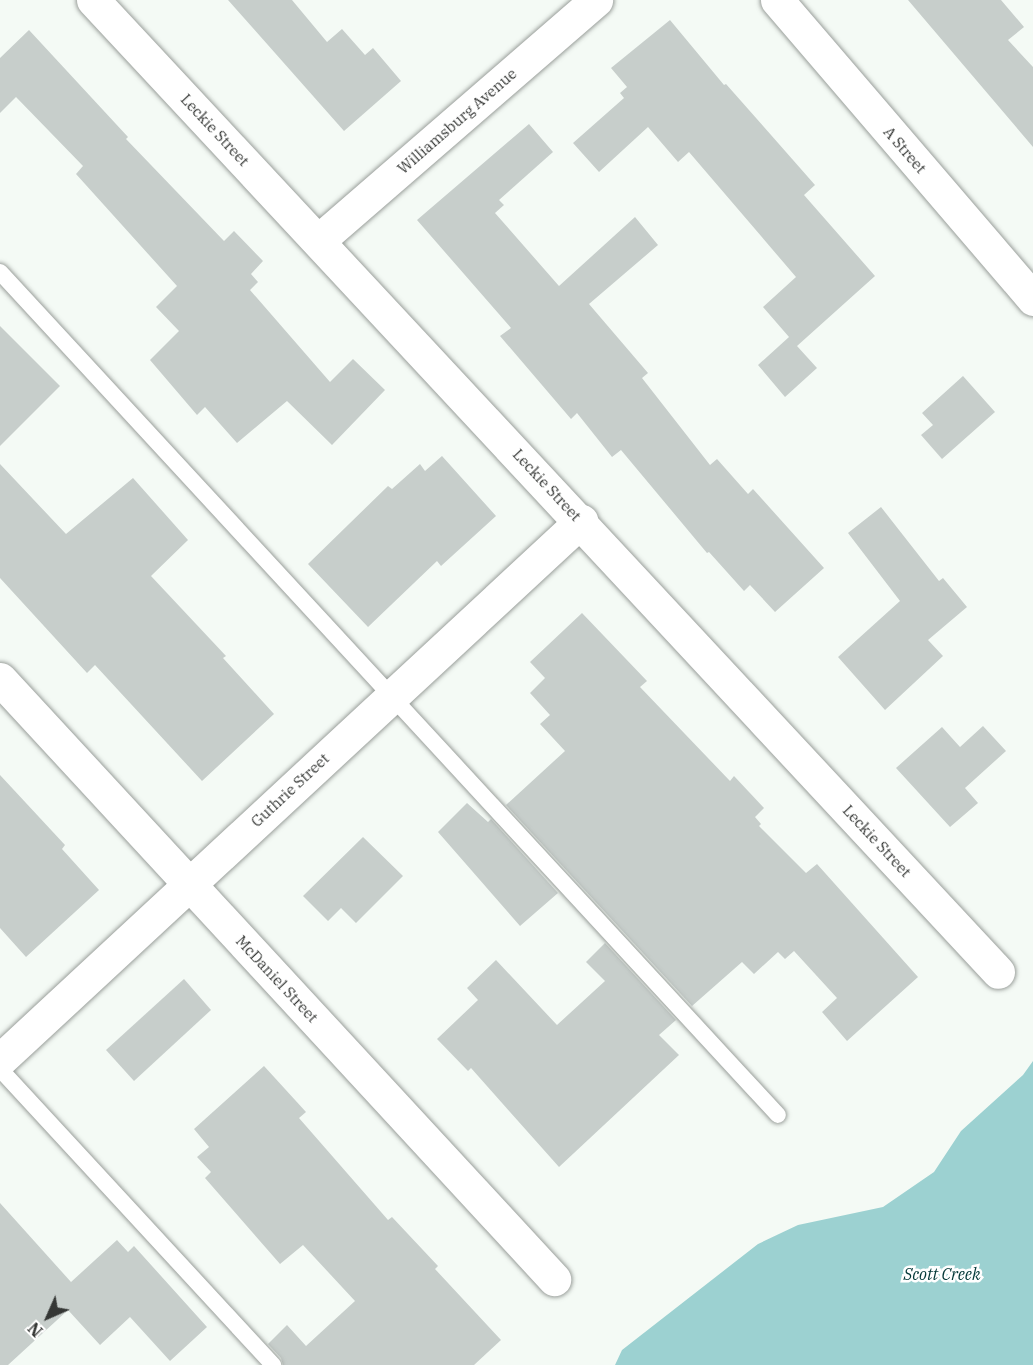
<!DOCTYPE html>
<style>
body{margin:0}
#map{position:relative;width:1033px;height:1365px;overflow:hidden;background:#f4faf5;font-family:"IBM Plex Serif",serif}
div>[style]{position:absolute}
.water>*{inset:0;background:#9cd1d1}
.building>*{inset:0;background:#c7cecb}
.roads{filter:drop-shadow(0 0 2px #9a9f9b) drop-shadow(0 0 2px #9a9f9b)}
.lane>*{height:16px;margin:-8px;padding:0 8px;transform-origin:8px;border-radius:8px;background:#fff}
.street>*{height:33px;margin:-16.5px;padding:0 16.5px;transform-origin:16.5px;border-radius:16.5px;background:#fff}
span{translate:-50% -50%;white-space:nowrap;text-align:center;line-height:1.15;-webkit-text-stroke:5px #fff;paint-order:stroke}
.street-label{font-size:15px;color:#353735}
.water-label{font-size:16px;color:#023737;font-style:italic}
.north{position:absolute;left:18px;top:1287px;width:60px;height:60px;-webkit-text-stroke:4px #fff;paint-order:stroke;rotate:225deg;font-size:16px;font-weight:700;line-height:24px;text-align:center;color:#353735}
.north::after{content:'';display:block;margin:auto;width:21px;height:27px;background:#353735;clip-path:polygon(50% 0,100% 100%,50% 72%,0 100%)}
</style>
<div id="map">
<div class="water">
<div style="clip-path:polygon(1033px 1061px,1033px 1365px,615px 1365px,622px 1350px,758px 1244px,798px 1225px,883px 1207px,934px 1172px,961px 1131px,1023px 1075px)"></div>
</div>
<div class="building">
<div style="clip-path:polygon(228px 0,292px 0,327px 42px,342px 29px,365px 55px,373px 48px,401px 81px,344px 131px)"></div>
<div style="clip-path:polygon(908px 0,1001px 0,1024px 27px,1008px 40px,1033px 67px,1033px 147px)"></div>
<div style="clip-path:polygon(670px 20px,724px 85px,726px 84px,815px 185px,804px 195px,875px 276px,797px 346px,817px 368px,785px 397px,758px 365px,789px 337px,763px 307px,796px 277px,689px 152px,678px 162px,648px 127px,599px 172px,573px 143px,624px 98px,620px 93px,627px 87px,611px 68px)"></div>
<div style="clip-path:polygon(29px 30px,128px 137px,126px 139px,224px 241px,234px 231px,263px 261px,251px 274px,258px 282px,250px 290px,330px 382px,353px 359px,385px 390px,332px 445px,287px 401px,237px 443px,205px 407px,197px 415px,150px 360px,179px 331px,156px 307px,177px 286px,76px 174px,83px 166px,16px 97px,0 113px,0 58px)"></div>
<div style="clip-path:polygon(529px 124px,553px 152px,499px 200px,504px 205px,495px 213px,559px 286px,635px 217px,658px 245px,589px 304px,648px 373px,642px 378px,710px 465px,717px 459px,748px 494px,753px 489px,824px 568px,775px 612px,750px 585px,744px 591px,709px 552px,707px 553px,621px 450px,612px 457px,577px 413px,571px 419px,500px 336px,511px 328px,417px 220px)"></div>
<div style="clip-path:polygon(0 326px,60px 386px,0 446px)"></div>
<div style="clip-path:polygon(963px 376px,995px 412px,942px 459px,921px 435px,933px 425px,922px 413px)"></div>
<div style="clip-path:polygon(442px 456px,496px 516px,441px 566px,437px 561px,368px 627px,308px 564px,388px 486px,392px 489px,420px 464px,425px 471px)"></div>
<div style="clip-path:polygon(0 464px,66px 534px,133px 478px,188px 540px,151px 576px,226px 656px,223px 658px,274px 714px,202px 781px,95px 665px,87px 673px,0 578px)"></div>
<div style="clip-path:polygon(881px 507px,939px 581px,943px 578px,967px 607px,928px 640px,943px 656px,885px 710px,838px 657px,900px 601px,848px 533px)"></div>
<div style="clip-path:polygon(582px 613px,647px 681px,640px 687px,730px 781px,734px 776px,764px 808px,755px 817px,761px 824px,759px 826px,806px 873px,817px 864px,918px 977px,847px 1041px,822px 1012px,837px 998px,794px 951px,785px 959px,778px 952px,754px 974px,742px 962px,692px 1006px,506px 805px,565px 751px,540px 724px,550px 715px,530px 693px,545px 678px,530px 662px)"></div>
<div style="clip-path:polygon(983px 726px,1006px 751px,965px 788px,978px 803px,950px 827px,896px 768px,942px 727px,960px 747px)"></div>
<div style="clip-path:polygon(0 775px,65px 845px,62px 849px,99px 890px,26px 957px,0 928px)"></div>
<div style="clip-path:polygon(467px 803px,488px 822px,491px 819px,558px 893px,520px 926px,438px 832px)"></div>
<div style="clip-path:polygon(363px 837px,403px 876px,356px 923px,341px 908px,328px 921px,303px 896px)"></div>
<div style="clip-path:polygon(605px 943px,676px 1020px,659px 1035px,679px 1055px,559px 1167px,471px 1068px,468px 1071px,437px 1039px,478px 1000px,467px 988px,496px 960px,557px 1025px,605px 981px,586px 962px)"></div>
<div style="clip-path:polygon(184px 979px,211px 1010px,134px 1081px,106px 1050px)"></div>
<div style="clip-path:polygon(264px 1066px,306px 1112px,299px 1118px,388px 1220px,392px 1217px,438px 1266px,435px 1269px,501px 1340px,474px 1365px,283px 1365px,281px 1358px,268px 1344px,287px 1325px,306px 1346px,355px 1301px,303px 1245px,280px 1264px,205px 1178px,211px 1172px,197px 1157px,209px 1147px,194px 1129px)"></div>
<div style="clip-path:polygon(0 1203px,71px 1282px,117px 1240px,128px 1252px,134px 1246px,207px 1327px,170px 1361px,130px 1317px,100px 1345px,68px 1310px,8px 1365px,0 1365px)"></div>
</div>
<div class="roads">
<div class="lane">
<div style="left:0;top:272px;width:1147px;rotate:47.3deg"></div>
<div style="left:0;top:1069px;width:403px;rotate:47.3deg"></div>
</div>
<div class="street">
<div style="left:93px;top:0;width:1328px;rotate:47.04deg"></div>
<div style="left:777px;top:0;width:394px;rotate:49.4deg"></div>
<div style="left:318px;top:241px;width:368px;rotate:-40.9deg"></div>
<div style="left:0;top:679px;width:817px;rotate:47.28deg"></div>
<div style="left:0;top:1060px;width:793px;rotate:-42.85deg"></div>
</div>
</div>
<div class="street-label">
<span style="left:457px;top:121px;rotate:-41deg">Williamsburg Avenue</span>
<span style="left:215px;top:130px;rotate:47deg">Leckie Street</span>
<span style="left:905px;top:150px;rotate:49deg">A Street</span>
<span style="left:547px;top:485px;rotate:47deg">Leckie Street</span>
<span style="left:290px;top:790px;rotate:-43deg">Guthrie Street</span>
<span style="left:877px;top:841px;rotate:47deg">Leckie Street</span>
<span style="left:277px;top:979px;rotate:47deg">McDaniel Street</span>
</div>
<div class="water-label">
<span style="left:942px;top:1274px">Scott Creek</span>
</div>
<div class="north">N</div>
</div>
